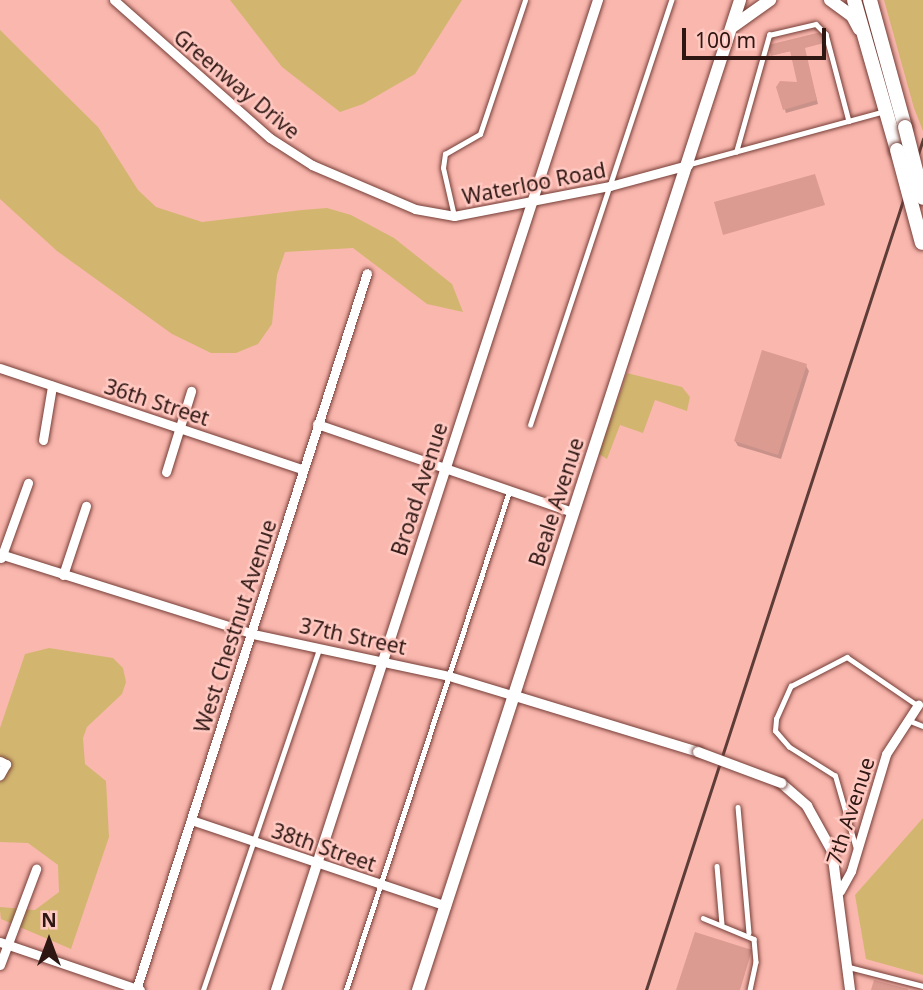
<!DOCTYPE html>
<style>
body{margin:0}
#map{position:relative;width:923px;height:990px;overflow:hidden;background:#fab7ae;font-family:"Noto Sans",sans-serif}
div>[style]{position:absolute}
.green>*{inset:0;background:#d2b670}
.shadow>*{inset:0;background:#0003}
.building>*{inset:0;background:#db9b91}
.roads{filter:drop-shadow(0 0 2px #753e37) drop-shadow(0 0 2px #753e37)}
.service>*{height:4.5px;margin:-2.25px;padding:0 2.25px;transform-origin:2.25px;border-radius:2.25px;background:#fff}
.minor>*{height:9px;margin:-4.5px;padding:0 4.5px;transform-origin:4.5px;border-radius:4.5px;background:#fff}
.tertiary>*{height:10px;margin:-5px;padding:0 5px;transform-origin:5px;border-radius:5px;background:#fff}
.secondary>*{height:12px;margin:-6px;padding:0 6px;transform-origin:6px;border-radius:6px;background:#fff}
.primary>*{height:14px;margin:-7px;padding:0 7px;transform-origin:7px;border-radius:7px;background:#fff}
.rail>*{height:2.5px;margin:-1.25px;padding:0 1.25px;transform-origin:1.25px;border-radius:1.25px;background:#5e3c37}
.bridges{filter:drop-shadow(0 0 2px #753e37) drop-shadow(0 0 2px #753e37)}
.tertiary-bridge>*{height:10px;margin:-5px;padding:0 5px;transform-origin:5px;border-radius:5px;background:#fff}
.primary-bridge>*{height:14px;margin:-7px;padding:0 7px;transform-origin:7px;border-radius:7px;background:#fff}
span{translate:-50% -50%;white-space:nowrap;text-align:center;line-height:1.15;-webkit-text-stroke:5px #ffc8c0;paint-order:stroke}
.street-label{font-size:21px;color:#2e1613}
.north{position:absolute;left:14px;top:906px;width:70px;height:70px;-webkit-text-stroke:5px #ffc8c0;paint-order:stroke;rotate:0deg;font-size:19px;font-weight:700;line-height:28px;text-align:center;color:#2e1613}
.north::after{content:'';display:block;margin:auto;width:24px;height:32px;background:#2e1613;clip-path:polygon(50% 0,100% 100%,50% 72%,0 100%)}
.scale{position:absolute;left:682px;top:28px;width:144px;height:32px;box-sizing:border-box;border:4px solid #2e1613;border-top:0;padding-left:9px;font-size:21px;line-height:24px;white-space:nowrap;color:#2e1613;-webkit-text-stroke:5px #ffc8c0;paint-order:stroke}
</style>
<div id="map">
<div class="green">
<div style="clip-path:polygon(230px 0,462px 0,415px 74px,363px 104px,340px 112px,282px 67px)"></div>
<div style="clip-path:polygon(884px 0,923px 0,923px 131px,914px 108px)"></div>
<div style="clip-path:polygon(0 30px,98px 127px,138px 190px,156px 207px,202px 222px,302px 210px,327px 208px,351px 215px,394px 238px,452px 284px,463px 312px,427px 304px,353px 248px,285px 252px,277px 275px,272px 324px,258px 344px,236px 353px,211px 353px,172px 334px,57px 251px,0 199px)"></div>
<div style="clip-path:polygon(627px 373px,682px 387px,690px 397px,687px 411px,655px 400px,643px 433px,620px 425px,607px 459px,599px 454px)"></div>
<div style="clip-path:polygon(49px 648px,113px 658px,123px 668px,126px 682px,122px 694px,87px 727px,83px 738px,85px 764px,106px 781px,109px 837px,71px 949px,1px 919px,0 911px,0 907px,35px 910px,59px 892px,58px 865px,28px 843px,0 842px,0 728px,25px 654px)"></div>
<div style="clip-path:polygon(923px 818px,923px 975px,866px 959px,855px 895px)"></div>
</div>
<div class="shadow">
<div style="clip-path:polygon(771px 47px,803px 48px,818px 104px,786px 113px,778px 88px,799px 83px,791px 51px,773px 55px)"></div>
<div style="clip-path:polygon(806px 366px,809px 371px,781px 459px,738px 446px,735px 441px)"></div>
</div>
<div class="building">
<div style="clip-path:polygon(821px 32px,824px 43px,805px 48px,817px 100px,783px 110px,776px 87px,780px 81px,797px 82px,790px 51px,771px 56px,768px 45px)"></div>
<div style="clip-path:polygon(815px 174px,825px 205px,723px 235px,714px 202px)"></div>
<div style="clip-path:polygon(762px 350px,807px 364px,778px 455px,734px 441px)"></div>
<div style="clip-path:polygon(695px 932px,752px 950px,740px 990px,676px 990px)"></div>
<div style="clip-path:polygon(874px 980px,908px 989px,908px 990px,871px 990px)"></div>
</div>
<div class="roads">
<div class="service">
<div style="left:736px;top:152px;width:122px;rotate:-74.2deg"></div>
<div style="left:769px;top:35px;width:48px;rotate:-13.2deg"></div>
<div style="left:816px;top:24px;width:14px;rotate:45deg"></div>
<div style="left:826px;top:34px;width:90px;rotate:75.2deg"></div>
<div style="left:690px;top:164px;width:202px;rotate:-15.2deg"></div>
<div style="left:454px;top:216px;width:49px;rotate:-102.9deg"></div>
<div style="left:443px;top:168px;width:14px;rotate:-82deg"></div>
<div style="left:445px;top:154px;width:40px;rotate:-29.7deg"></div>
<div style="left:480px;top:134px;width:141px;rotate:-71.4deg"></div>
<div style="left:530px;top:425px;width:448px;rotate:-71.6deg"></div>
<div style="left:908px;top:720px;width:16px;rotate:22deg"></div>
<div style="left:738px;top:807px;width:126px;rotate:85deg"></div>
<div style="left:856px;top:849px;width:76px;rotate:-106deg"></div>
<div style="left:835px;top:776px;width:54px;rotate:-147.8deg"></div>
<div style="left:789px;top:747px;width:21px;rotate:-131deg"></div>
<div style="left:775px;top:731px;width:12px;rotate:-85deg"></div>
<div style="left:776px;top:719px;width:36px;rotate:-66deg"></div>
<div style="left:791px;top:686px;width:63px;rotate:-27.4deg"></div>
<div style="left:847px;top:657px;width:85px;rotate:34.4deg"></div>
<div style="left:717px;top:866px;width:58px;rotate:85.1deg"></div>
<div style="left:703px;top:918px;width:55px;rotate:22.4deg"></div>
<div style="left:754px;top:939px;width:23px;rotate:85deg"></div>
<div style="left:756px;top:962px;width:29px;rotate:102deg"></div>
<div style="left:849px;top:967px;width:76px;rotate:14.4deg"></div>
<div style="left:203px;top:990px;width:360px;rotate:-71.2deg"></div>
<div style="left:346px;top:990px;width:524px;rotate:-71.88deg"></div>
</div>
<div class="minor">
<div style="left:114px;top:0;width:208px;rotate:41.5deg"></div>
<div style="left:270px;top:138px;width:50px;rotate:32.7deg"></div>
<div style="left:312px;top:165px;width:112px;rotate:23.1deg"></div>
<div style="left:415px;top:209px;width:40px;rotate:10deg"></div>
<div style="left:454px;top:216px;width:159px;rotate:-10.9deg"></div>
<div style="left:610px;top:186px;width:81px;rotate:-15.1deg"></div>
<div style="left:0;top:368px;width:318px;rotate:18.5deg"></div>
<div style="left:317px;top:424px;width:271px;rotate:19deg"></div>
<div style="left:43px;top:440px;width:55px;rotate:-80.5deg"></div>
<div style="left:166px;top:472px;width:85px;rotate:-72.8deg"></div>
<div style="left:0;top:554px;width:265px;rotate:17.5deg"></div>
<div style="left:253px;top:634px;width:200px;rotate:12.1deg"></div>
<div style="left:449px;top:676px;width:69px;rotate:16.9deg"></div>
<div style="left:1px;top:558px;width:80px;rotate:-70.2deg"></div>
<div style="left:63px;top:575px;width:73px;rotate:-71.6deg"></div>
<div style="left:0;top:761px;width:7px;rotate:27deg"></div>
<div style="left:6px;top:764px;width:13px;rotate:119deg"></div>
<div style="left:191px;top:820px;width:269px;rotate:18.6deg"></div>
<div style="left:840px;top:891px;width:23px;rotate:-61deg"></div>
<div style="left:851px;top:871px;width:122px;rotate:-73.3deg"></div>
<div style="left:886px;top:754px;width:59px;rotate:-56.9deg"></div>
<div style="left:0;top:942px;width:148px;rotate:18.9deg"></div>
<div style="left:0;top:965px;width:103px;rotate:-69.4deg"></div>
<div style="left:136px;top:990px;width:753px;rotate:-72.14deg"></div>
</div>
<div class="tertiary">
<div style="left:515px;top:696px;width:191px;rotate:17deg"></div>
<div style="left:781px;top:783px;width:35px;rotate:41deg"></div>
<div style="left:807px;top:806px;width:51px;rotate:60.9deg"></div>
<div style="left:832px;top:851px;width:140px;rotate:82.6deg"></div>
<div style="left:276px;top:990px;width:1041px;rotate:-71.98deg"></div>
</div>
<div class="secondary">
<div style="left:830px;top:0;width:27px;rotate:36deg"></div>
<div style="left:852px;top:16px;width:15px;rotate:62deg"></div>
<div style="left:732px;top:27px;width:47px;rotate:-35.4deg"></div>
<div style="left:418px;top:990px;width:1041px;rotate:-71.98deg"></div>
</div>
<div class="primary">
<div style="left:854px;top:0;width:156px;rotate:74deg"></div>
<div style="left:870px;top:0;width:132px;rotate:74.6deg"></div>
</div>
</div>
<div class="rail">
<div style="left:646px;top:990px;width:895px;rotate:-71.97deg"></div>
</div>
<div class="bridges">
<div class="tertiary-bridge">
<div style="left:698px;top:752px;width:89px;rotate:20.5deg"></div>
</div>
<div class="primary-bridge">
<div style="left:905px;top:127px;width:73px;rotate:75.8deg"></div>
<div style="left:897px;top:150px;width:96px;rotate:75deg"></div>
</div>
</div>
<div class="street-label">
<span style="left:237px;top:84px;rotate:40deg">Greenway Drive</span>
<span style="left:534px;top:183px;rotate:-11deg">Waterloo Road</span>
<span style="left:157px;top:402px;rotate:18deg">36th Street</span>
<span style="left:419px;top:489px;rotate:-72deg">Broad Avenue</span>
<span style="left:556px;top:502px;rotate:-72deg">Beale Avenue</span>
<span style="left:235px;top:626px;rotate:-72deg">West Chestnut Avenue</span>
<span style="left:353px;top:636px;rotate:12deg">37th Street</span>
<span style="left:850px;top:811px;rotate:-72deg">7th Avenue</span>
<span style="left:324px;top:847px;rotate:19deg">38th Street</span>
</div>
<div class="north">N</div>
<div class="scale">100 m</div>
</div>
